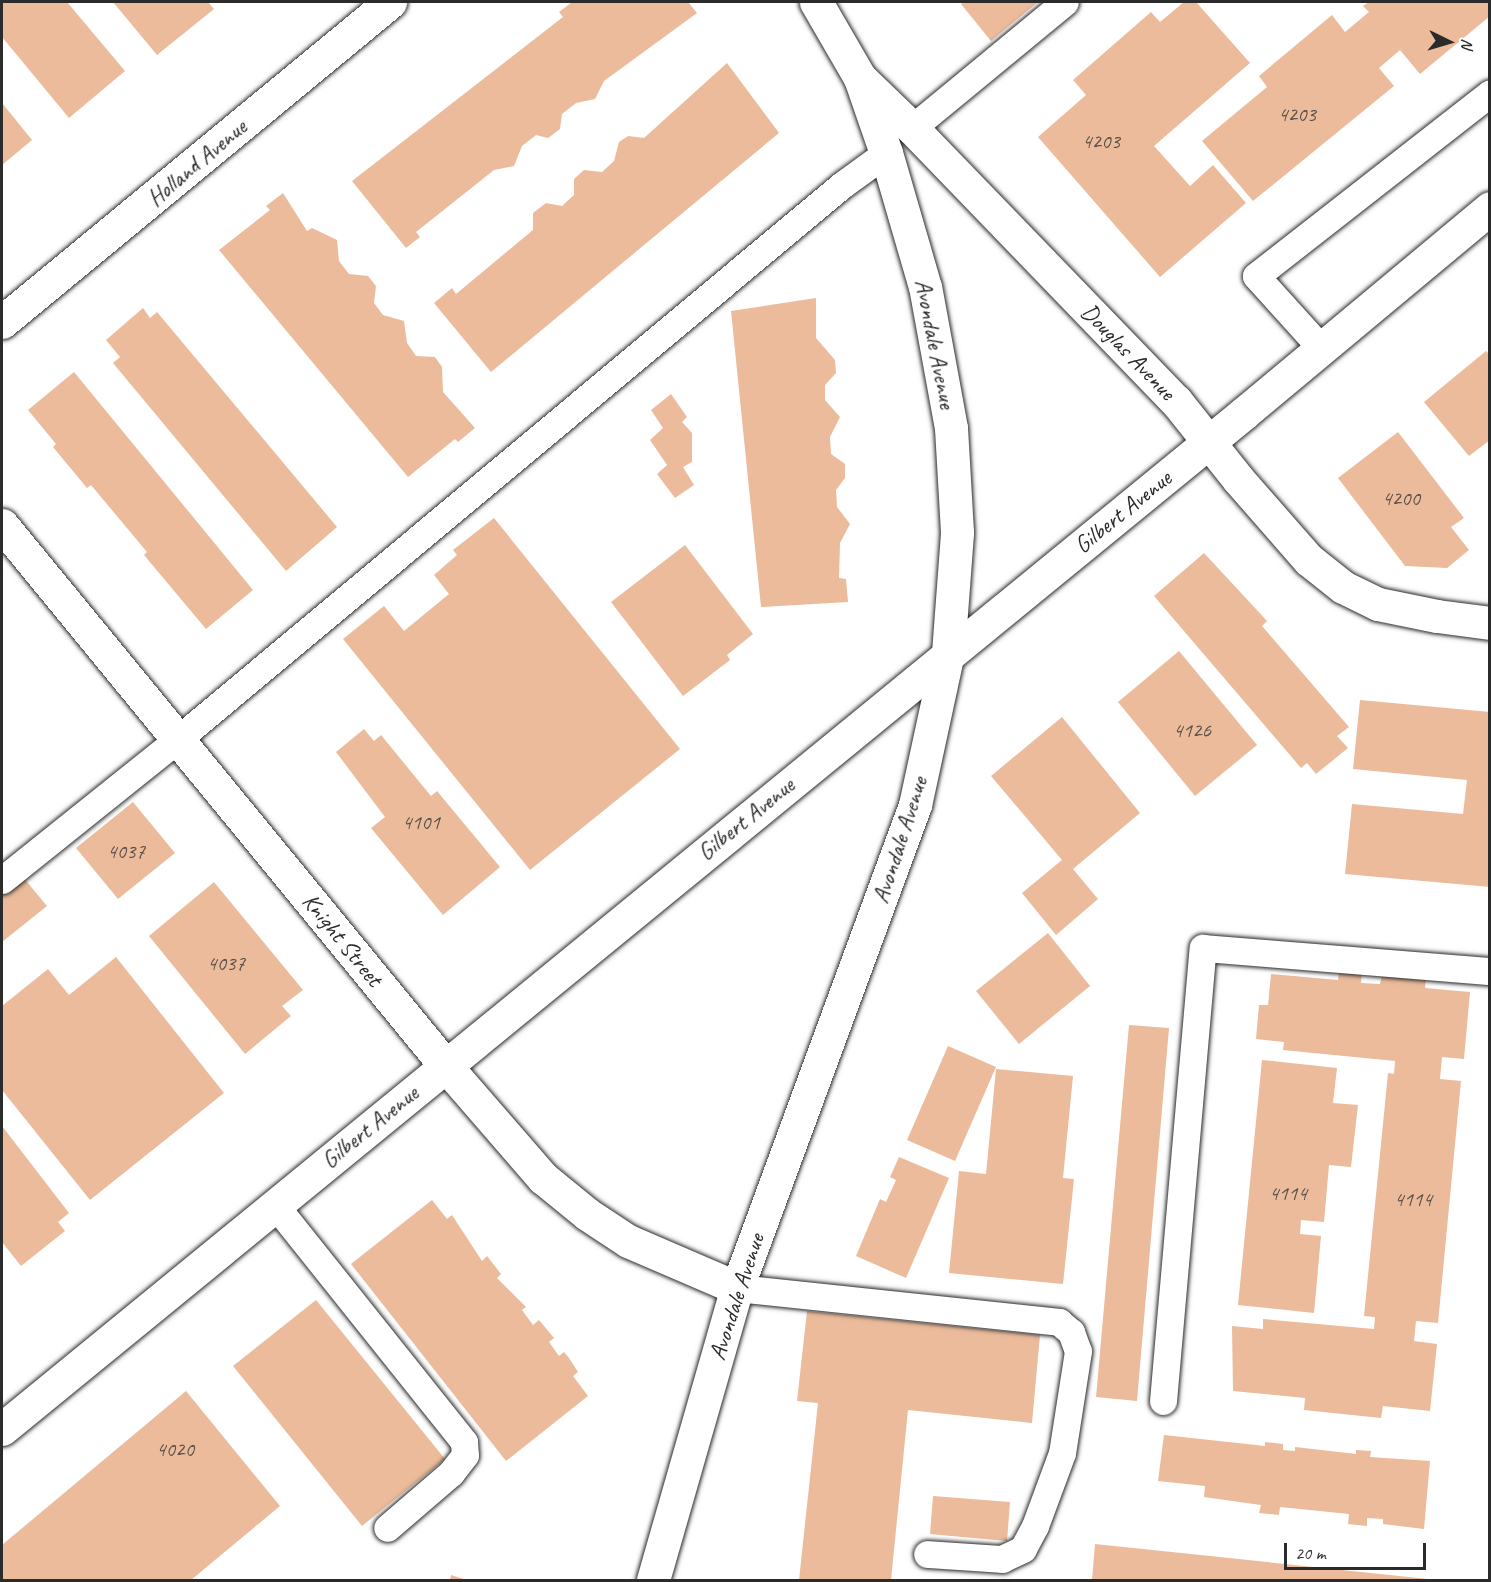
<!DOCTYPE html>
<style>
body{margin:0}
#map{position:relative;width:1491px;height:1582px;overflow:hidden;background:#fff;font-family:Caveat,sans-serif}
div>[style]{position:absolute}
.building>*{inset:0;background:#ebbb9b}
.roads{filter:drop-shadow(0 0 2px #2b2b2b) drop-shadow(0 0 2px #2b2b2b)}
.service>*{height:27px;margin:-13.5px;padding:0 13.5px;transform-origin:13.5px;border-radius:13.5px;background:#fff}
.minor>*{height:33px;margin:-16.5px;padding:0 16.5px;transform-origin:16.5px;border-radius:16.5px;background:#fff}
.secondary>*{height:33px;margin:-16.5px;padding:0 16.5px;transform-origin:16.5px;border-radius:16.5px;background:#fff}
span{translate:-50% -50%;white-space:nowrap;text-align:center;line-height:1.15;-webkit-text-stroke:5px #fff;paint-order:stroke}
.number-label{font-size:21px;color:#5b4f47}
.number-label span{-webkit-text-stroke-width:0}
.street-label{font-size:24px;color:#2b2b2b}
.frame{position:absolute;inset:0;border:3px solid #2b2b2b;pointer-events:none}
.north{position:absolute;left:1419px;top:12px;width:60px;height:60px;-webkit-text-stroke:4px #fff;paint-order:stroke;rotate:95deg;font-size:16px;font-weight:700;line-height:24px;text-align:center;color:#2b2b2b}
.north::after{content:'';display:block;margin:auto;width:21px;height:27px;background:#2b2b2b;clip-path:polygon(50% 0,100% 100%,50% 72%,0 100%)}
.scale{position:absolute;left:1284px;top:1543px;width:142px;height:27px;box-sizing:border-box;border:3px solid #2b2b2b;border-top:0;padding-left:8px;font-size:18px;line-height:21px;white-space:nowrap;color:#2b2b2b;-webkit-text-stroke:4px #fff;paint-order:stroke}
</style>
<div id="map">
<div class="building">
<div style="clip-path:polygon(2px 2px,67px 2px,125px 71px,69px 118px,2px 37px)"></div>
<div style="clip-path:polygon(113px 2px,208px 2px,214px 9px,157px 55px)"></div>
<div style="clip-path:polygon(572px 2px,688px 2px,697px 13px,604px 81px,595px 99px,576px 103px,562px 114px,560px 129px,548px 138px,536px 135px,522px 146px,514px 166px,494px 170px,416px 232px,420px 237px,406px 248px,352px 181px,563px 17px,559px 12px)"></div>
<div style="clip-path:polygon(964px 2px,1038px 2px,991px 41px,961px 4px)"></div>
<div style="clip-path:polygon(1184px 2px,1196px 2px,1250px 63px,1154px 146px,1190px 186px,1213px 165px,1246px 203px,1160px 277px,1038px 137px,1086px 95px,1073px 80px,1151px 12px,1160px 22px)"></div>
<div style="clip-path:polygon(1369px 2px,1490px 2px,1490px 16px,1420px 74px,1400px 50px,1379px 68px,1394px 86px,1253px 201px,1202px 141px,1267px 87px,1259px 76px,1332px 15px,1345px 32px,1369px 12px,1363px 6px)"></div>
<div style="clip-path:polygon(727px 63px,779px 133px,491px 372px,434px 303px,452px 288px,456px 294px,533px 230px,533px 213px,546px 203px,562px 206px,574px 195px,574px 179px,584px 170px,602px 172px,614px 161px,619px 142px,628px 136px,644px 138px)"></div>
<div style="clip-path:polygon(2px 103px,32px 140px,2px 165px)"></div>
<div style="clip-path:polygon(283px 193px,307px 231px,312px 228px,337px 240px,339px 261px,349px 274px,368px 276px,376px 286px,374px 303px,383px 315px,404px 321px,407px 343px,416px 356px,435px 357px,442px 367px,443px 392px,475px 428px,458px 442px,455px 439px,408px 477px,219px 250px,270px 210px,266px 206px)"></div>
<div style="clip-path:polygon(816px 298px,816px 338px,835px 360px,836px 373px,825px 385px,825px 400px,840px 417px,830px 437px,831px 454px,845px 464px,845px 478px,836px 490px,837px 507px,850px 524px,840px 543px,839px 578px,846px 579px,848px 602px,761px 607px,731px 311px)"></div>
<div style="clip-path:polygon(143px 308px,150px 318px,157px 312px,337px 527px,286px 571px,113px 363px,120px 357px,106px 340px)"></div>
<div style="clip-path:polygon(1486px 351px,1490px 355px,1490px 440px,1469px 456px,1424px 402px)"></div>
<div style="clip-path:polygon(74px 372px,253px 590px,206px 629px,144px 555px,147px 552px,91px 485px,87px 488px,53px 447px,56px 444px,28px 410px)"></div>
<div style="clip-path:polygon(671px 394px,687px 417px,682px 422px,692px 433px,692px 462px,683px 467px,694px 485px,675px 498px,657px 474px,667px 465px,650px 440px,663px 428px,651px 410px)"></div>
<div style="clip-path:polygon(1398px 432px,1464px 518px,1451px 527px,1469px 550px,1447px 568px,1405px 566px,1338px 478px)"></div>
<div style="clip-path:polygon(494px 518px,680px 749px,530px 870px,343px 639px,384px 606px,404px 631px,449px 594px,434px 575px,457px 555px,453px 550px)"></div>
<div style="clip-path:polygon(685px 545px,753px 634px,727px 655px,730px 660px,683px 696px,611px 602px)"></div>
<div style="clip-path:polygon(1204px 553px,1267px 621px,1262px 626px,1349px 727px,1337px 736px,1348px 748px,1316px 774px,1307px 763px,1301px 768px,1154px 596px)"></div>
<div style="clip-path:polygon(1179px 651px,1257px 745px,1195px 796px,1118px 702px)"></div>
<div style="clip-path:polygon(1360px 700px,1490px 712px,1490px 887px,1345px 874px,1352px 804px,1463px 814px,1467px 780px,1353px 769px)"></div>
<div style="clip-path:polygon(1062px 717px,1140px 813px,1073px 869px,1098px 899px,1056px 935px,1022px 893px,1062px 860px,991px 776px)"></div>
<div style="clip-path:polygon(364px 729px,374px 741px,381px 735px,431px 796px,437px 791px,500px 867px,443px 915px,371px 828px,385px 817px,336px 752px)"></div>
<div style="clip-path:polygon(133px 802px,175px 853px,118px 899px,76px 848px)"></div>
<div style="clip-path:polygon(22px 876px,47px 906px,2px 942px,2px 892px)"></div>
<div style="clip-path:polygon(214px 882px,303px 990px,282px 1006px,291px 1016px,245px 1054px,149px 936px)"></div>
<div style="clip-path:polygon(1048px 933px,1090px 986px,1019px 1044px,976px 991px)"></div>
<div style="clip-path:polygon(116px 957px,224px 1093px,90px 1200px,2px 1090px,2px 1006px,48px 969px,69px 995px)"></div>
<div style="clip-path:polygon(1339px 971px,1362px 973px,1361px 983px,1380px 984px,1382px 975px,1426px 979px,1425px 988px,1470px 992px,1464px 1059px,1442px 1057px,1440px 1079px,1461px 1081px,1438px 1323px,1416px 1321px,1414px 1341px,1437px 1344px,1430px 1411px,1383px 1406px,1381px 1418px,1304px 1410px,1305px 1398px,1233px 1391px,1232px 1326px,1263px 1329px,1263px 1319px,1374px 1329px,1375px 1317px,1364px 1316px,1388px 1073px,1394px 1074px,1395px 1061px,1283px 1050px,1284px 1042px,1256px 1039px,1259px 1005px,1268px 1005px,1271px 974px,1338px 980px)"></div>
<div style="clip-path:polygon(1129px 1025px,1169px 1028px,1137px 1401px,1096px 1397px)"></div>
<div style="clip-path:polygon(948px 1046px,996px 1067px,955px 1161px,907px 1140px)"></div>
<div style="clip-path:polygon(1262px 1060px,1337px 1068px,1333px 1103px,1358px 1105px,1351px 1167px,1329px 1165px,1324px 1222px,1301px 1220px,1300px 1234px,1321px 1236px,1314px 1313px,1238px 1305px)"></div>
<div style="clip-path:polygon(996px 1069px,1073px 1076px,1063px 1178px,1074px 1179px,1063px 1284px,949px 1273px,959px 1171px,986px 1174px)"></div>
<div style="clip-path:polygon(2px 1126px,69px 1213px,58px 1222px,65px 1231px,21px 1266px,2px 1242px)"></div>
<div style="clip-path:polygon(899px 1157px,949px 1178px,906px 1278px,856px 1256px,880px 1199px,886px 1202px,896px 1180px,890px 1177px)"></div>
<div style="clip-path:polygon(432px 1200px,447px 1219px,452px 1215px,482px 1261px,487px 1256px,501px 1274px,497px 1278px,526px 1307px,522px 1310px,533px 1325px,539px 1320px,554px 1338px,549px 1342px,559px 1356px,564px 1352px,569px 1358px,578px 1372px,573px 1376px,588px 1396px,506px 1461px,351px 1264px)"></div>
<div style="clip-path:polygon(316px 1300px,445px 1459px,362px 1526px,233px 1366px)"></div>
<div style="clip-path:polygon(807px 1311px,1040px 1335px,1032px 1423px,908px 1410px,891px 1580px,799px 1580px,818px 1403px,797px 1401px)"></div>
<div style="clip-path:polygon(186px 1391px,280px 1506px,191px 1580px,2px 1580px,2px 1545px)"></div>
<div style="clip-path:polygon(1164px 1435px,1265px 1446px,1265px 1442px,1283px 1444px,1283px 1450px,1295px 1451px,1295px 1447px,1356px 1454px,1356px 1450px,1371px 1451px,1370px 1457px,1430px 1461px,1424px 1529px,1383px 1524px,1383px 1519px,1367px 1518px,1367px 1526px,1348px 1524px,1349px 1514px,1280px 1507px,1279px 1515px,1259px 1513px,1261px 1505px,1204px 1497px,1205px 1486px,1158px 1481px)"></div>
<div style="clip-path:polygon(933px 1496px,1010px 1502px,1007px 1541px,930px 1534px)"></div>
<div style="clip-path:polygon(1095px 1544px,1428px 1579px,1427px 1580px,1092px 1580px)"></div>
<div style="clip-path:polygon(451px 1575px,467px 1580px,450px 1580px)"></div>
</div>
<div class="roads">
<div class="service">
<div style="left:912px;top:128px;width:198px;rotate:-39.5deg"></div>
<div style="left:1321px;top:348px;width:97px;rotate:-132.1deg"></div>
<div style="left:1256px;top:276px;width:297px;rotate:-38deg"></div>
<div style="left:2px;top:880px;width:226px;rotate:-38.7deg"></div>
<div style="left:178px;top:739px;width:865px;rotate:-39.84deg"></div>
<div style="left:842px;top:185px;width:54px;rotate:-36deg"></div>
<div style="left:275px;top:1205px;width:303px;rotate:51.4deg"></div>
<div style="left:464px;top:1442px;width:13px;rotate:86deg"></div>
<div style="left:465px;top:1455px;width:23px;rotate:128deg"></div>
<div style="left:451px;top:1473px;width:84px;rotate:139.3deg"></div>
<div style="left:737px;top:1288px;width:324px;rotate:6deg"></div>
<div style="left:1059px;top:1322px;width:16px;rotate:40deg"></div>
<div style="left:1071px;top:1332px;width:20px;rotate:70deg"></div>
<div style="left:1078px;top:1351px;width:103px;rotate:98.9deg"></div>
<div style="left:1062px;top:1453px;width:78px;rotate:110.3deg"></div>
<div style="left:1035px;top:1526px;width:26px;rotate:118deg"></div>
<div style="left:1023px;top:1549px;width:23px;rotate:155deg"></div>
<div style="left:1002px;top:1559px;width:75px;rotate:-176.2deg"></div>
<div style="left:1163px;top:1401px;width:455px;rotate:-85deg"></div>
<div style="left:1203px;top:948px;width:288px;rotate:4.6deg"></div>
</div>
<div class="minor">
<div style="left:860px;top:78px;width:72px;rotate:43.9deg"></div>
<div style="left:912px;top:128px;width:380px;rotate:46deg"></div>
<div style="left:1176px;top:401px;width:100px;rotate:51.5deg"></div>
<div style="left:1238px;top:479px;width:108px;rotate:48.8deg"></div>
<div style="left:1309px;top:560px;width:43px;rotate:38.5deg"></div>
<div style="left:1343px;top:587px;width:39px;rotate:26deg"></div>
<div style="left:1378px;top:604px;width:60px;rotate:11.5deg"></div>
<div style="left:1437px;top:616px;width:53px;rotate:7.5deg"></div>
<div style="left:2px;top:322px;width:503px;rotate:-39.51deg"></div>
<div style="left:2px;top:525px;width:698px;rotate:50.64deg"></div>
<div style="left:445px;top:1065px;width:150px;rotate:49.1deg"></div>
<div style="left:543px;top:1178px;width:57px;rotate:39.3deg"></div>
<div style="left:587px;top:1214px;width:49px;rotate:33.4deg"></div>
<div style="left:628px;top:1241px;width:119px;rotate:23.3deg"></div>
<div style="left:2px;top:1429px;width:1605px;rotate:-39.28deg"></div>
<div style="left:1244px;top:413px;width:320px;rotate:-39.8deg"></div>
</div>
<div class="secondary">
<div style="left:653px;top:1580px;width:304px;rotate:-74deg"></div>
<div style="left:737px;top:1288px;width:515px;rotate:-69.77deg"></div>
<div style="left:915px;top:805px;width:156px;rotate:-77.8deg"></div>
<div style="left:948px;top:653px;width:121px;rotate:-85.7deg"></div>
<div style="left:957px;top:532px;width:104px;rotate:-93.3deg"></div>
<div style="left:951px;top:428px;width:143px;rotate:-100.4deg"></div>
<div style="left:925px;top:287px;width:140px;rotate:-106.2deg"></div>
<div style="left:886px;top:153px;width:79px;rotate:-109.1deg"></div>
<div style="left:860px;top:78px;width:88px;rotate:-120.1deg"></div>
</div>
</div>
<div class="number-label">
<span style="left:1297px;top:114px">4203</span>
<span style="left:1101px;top:141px">4203</span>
<span style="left:1401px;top:498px">4200</span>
<span style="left:1192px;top:730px">4126</span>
<span style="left:421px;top:822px">4101</span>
<span style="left:126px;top:851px">4037</span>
<span style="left:226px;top:963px">4037</span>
<span style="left:1288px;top:1193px">4114</span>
<span style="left:1413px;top:1199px">4114</span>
<span style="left:175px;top:1449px">4020</span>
</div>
<div class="street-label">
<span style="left:197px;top:163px;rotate:-40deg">Holland Avenue</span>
<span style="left:935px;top:344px;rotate:79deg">Avondale Avenue</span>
<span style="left:1128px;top:352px;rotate:46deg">Douglas Avenue</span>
<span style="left:1123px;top:512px;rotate:-39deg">Gilbert Avenue</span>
<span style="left:746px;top:819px;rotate:-39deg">Gilbert Avenue</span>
<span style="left:900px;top:840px;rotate:-72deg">Avondale Avenue</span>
<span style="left:342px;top:940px;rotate:51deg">Knight Street</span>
<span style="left:370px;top:1127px;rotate:-39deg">Gilbert Avenue</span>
<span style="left:737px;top:1297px;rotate:-72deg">Avondale Avenue</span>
</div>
<div class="frame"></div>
<div class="north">N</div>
<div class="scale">20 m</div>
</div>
